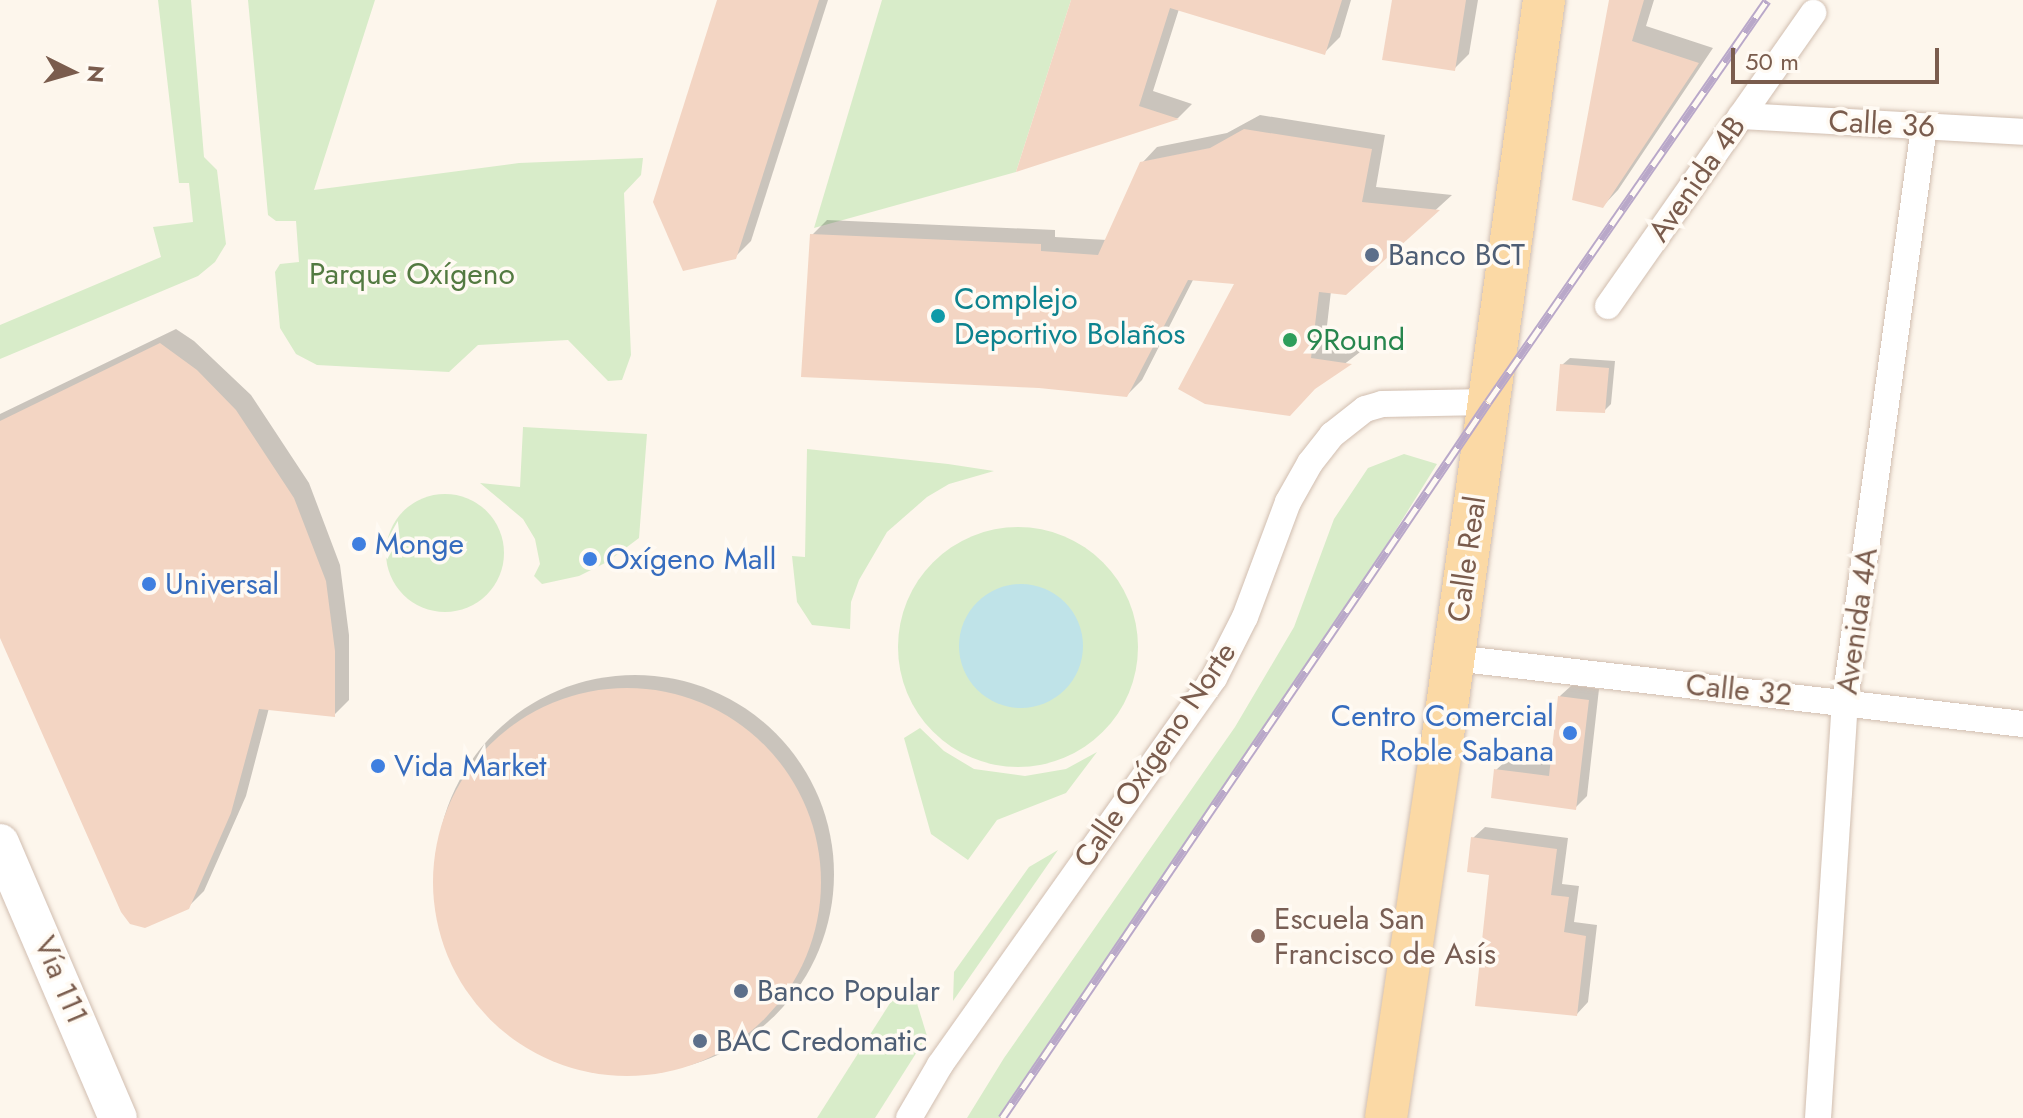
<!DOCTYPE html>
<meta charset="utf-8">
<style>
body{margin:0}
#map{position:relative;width:2023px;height:1118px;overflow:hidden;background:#fdf6ec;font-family:Jost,sans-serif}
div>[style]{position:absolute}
.green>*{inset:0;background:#d8ecc9}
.round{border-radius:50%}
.water>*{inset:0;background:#bfe3e8}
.shadow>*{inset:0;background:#0003}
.building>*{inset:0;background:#f3d5c3}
.roads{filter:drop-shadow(0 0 2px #d1beb0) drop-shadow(0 0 2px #d1beb0)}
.street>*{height:26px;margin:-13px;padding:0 13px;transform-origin:13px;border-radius:13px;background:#fff}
.secondary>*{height:38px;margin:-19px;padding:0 19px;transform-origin:19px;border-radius:19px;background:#fff}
.primary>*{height:42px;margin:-21px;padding:0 21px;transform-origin:21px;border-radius:21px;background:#fbd9a5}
.rail>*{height:9px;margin-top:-4.5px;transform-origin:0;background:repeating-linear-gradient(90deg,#fffaf3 0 18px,#b9a8c9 0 36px);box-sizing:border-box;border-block:2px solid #b9a8c9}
.dots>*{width:22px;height:22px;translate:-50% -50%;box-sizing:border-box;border:4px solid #fffaf3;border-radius:50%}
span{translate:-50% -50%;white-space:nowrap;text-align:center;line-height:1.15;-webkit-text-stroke:7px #fffaf3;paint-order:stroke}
.street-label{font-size:30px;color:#7a5c4d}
.service-label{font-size:30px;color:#4e5e75}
.left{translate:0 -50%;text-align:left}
.park-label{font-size:30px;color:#537a41}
.culture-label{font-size:30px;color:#0d838f}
.leisure-label{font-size:30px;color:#27864d}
.shop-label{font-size:30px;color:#366cbe}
.right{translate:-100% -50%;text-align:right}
.education-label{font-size:30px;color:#785e54}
.north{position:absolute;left:32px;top:32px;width:80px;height:80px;-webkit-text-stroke:6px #fffaf3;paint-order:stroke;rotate:95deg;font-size:22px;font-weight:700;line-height:32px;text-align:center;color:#7a5c4d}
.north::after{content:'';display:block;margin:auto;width:28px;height:36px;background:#7a5c4d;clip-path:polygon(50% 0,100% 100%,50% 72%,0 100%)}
.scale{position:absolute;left:1731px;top:48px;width:208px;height:36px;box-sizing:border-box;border:4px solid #7a5c4d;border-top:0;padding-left:10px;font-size:24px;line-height:28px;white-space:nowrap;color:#7a5c4d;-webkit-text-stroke:6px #fffaf3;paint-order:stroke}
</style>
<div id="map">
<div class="green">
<div style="clip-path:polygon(158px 0,191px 0,204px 157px,217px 170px,226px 244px,215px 262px,198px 276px,0 359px,0 325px,161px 257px,153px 227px,193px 222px,189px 183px,179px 183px)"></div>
<div style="clip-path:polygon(248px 0,375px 0,314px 190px,519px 163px,643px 158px,641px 175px,624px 193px,631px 355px,622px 380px,608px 381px,568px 340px,478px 345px,449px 372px,317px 365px,296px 354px,280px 328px,275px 272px,280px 264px,299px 262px,296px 221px,276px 221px,268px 215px)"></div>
<div style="clip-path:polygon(882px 0,1071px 0,1016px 172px,814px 228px)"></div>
<div style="clip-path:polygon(523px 427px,647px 434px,639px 538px,607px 562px,579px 576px,542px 584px,534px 576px,540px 564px,535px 539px,523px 519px,480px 483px,520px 487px)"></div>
<div style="clip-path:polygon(807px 449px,948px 464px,994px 471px,949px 484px,927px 497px,887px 532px,859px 580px,851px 602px,850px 629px,812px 625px,797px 602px,792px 556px,805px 557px)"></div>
<div style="clip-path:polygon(1404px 454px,1437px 464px,1336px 626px,1002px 1118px,967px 1118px,1004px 1058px,1235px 727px,1294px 627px,1334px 519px,1368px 468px)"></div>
<div class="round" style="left:386px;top:494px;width:118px;height:118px"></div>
<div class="round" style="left:898px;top:527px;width:240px;height:240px"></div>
<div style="clip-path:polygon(920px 728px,944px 751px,974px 769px,1025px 776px,1066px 769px,1097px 752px,1066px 793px,997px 820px,968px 860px,931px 834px,904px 738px)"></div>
<div style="clip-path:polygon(1058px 850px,953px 1001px,954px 972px,1029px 867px)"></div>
<div style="clip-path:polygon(899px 989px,916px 1000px,927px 1036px,875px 1118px,817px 1118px)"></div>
</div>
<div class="water">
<div class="round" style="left:959px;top:584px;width:124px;height:124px"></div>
</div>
<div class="shadow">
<div style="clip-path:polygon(719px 0,828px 0,751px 241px,735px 257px)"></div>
<div style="clip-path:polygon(1073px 0,1351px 0,1340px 37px,1324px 53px,1179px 9px,1153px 91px,1192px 104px,1178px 118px,1019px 169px)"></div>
<div style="clip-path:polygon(1394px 0,1478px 0,1469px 54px,1454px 69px)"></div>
<div style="clip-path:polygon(1611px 0,1654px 0,1646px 26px,1713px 48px,1618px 190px,1603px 206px)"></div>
<div style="clip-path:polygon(1260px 115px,1385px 135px,1376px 187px,1452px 195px,1345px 293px,1331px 291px,1325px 343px,1364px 349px,1317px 385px,1237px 282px,1194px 278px,1142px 380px,1127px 395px,812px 235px,827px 220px,1055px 230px,1055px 237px,1107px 240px,1142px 163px,1157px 147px,1227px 133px)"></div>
<div style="clip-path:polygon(176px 329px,194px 341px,251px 395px,309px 483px,340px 565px,349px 635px,349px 700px,334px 715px,269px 708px,246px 796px,204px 891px,188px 907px,0 633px,0 414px)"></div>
<div style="clip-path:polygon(1570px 358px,1615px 361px,1611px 404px,1604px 411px,1562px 365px)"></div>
<div class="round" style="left:436px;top:675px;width:398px;height:398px"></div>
<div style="clip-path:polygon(1572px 685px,1599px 689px,1587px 796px,1576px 807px,1496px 770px,1508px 759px,1553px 764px,1560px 696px)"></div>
<div style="clip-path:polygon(1485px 827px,1568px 838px,1562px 884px,1579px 886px,1574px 922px,1597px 925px,1588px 1002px,1577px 1014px,1473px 838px)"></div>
</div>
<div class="building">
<div style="clip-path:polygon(717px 0,819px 0,736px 259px,683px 271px,653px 202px)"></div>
<div style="clip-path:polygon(1071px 0,1342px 0,1325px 55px,1170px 8px,1139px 106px,1179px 119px,1016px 172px)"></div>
<div style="clip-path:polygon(1392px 0,1466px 0,1455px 71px,1382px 60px)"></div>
<div style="clip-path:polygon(1609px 0,1644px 0,1632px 41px,1699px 63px,1603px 208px,1572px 200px)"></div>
<div style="clip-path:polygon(1244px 129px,1372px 149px,1362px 202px,1440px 210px,1346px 295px,1319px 292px,1311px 358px,1352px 364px,1315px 389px,1290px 416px,1205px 404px,1178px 389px,1234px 284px,1188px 280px,1127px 397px,1039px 388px,801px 377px,810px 234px,1041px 244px,1041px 251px,1098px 255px,1140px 162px,1210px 148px)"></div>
<div style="clip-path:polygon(160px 343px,197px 370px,236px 410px,294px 498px,326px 581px,335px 651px,335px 717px,259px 709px,231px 813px,189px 909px,145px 928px,130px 924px,121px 912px,0 638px,0 421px)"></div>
<div style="clip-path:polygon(1560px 364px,1609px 368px,1605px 413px,1556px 411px)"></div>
<div class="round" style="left:433px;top:688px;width:388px;height:388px"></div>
<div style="clip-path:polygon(1558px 696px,1589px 700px,1576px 810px,1491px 798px,1494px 769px,1549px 776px)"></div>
<div style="clip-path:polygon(1471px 837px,1557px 849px,1551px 895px,1569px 897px,1564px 932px,1586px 936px,1577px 1016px,1475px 1006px,1489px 875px,1467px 872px)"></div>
</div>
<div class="roads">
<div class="street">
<div style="left:1741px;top:116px;width:282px;rotate:3.2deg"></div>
<div style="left:1608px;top:306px;width:358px;rotate:-55deg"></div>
<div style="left:1454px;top:658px;width:573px;rotate:6.62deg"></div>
<div style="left:909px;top:1118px;width:61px;rotate:-59.7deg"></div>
<div style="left:940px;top:1065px;width:474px;rotate:-54.7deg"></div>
<div style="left:1214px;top:678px;width:68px;rotate:-63.1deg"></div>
<div style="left:1245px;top:617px;width:123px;rotate:-69.5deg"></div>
<div style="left:1288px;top:502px;width:45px;rotate:-60.6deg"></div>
<div style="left:1310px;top:463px;width:36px;rotate:-52deg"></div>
<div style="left:1332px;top:435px;width:42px;rotate:-38.2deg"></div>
<div style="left:1365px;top:409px;width:18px;rotate:-16deg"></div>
<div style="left:1382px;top:404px;width:106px;rotate:-1.1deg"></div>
<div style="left:1818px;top:1118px;width:418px;rotate:-86.3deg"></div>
<div style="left:1845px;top:701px;width:579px;rotate:-82.16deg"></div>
</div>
<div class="secondary">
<div style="left:0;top:843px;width:299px;rotate:66.8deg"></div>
</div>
<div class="primary">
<div style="left:1386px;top:1118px;width:372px;rotate:-81.5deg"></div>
<div style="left:1441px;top:750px;width:757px;rotate:-82.18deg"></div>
</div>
</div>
<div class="rail">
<div style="left:1002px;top:1118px;width:865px;rotate:-55.83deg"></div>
<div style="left:1488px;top:402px;width:489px;rotate:-55.2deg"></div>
</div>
<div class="dots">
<div style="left:1372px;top:255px;background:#5c6f8a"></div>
<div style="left:938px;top:316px;background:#0f9aa8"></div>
<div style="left:1290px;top:340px;background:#2e9e5b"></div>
<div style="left:359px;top:544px;background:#3f7fe0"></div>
<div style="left:590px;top:559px;background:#3f7fe0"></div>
<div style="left:149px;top:584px;background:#3f7fe0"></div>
<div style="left:1570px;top:733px;background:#3f7fe0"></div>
<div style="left:378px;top:766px;background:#3f7fe0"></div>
<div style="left:1258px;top:936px;background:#8d6e63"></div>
<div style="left:741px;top:991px;background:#5c6f8a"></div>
<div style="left:700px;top:1041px;background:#5c6f8a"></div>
</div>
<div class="street-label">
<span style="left:1882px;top:124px;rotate:3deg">Calle 36</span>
<span style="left:1697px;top:179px;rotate:-55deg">Avenida 4B</span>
<span style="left:1467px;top:559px;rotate:-82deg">Calle Real</span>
<span style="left:1857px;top:621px;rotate:-82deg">Avenida 4A</span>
<span style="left:1739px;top:690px;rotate:6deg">Calle 32</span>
<span style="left:1155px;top:755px;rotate:-56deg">Calle Oxígeno Norte</span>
<span style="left:61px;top:980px;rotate:67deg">Vía 111</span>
</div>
<div class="service-label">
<span class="left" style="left:1388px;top:255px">Banco BCT</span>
<span class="left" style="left:757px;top:991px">Banco Popular</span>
<span class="left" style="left:716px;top:1041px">BAC Credomatic</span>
</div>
<div class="park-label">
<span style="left:412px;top:274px">Parque Oxígeno</span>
</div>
<div class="culture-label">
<span class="left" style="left:954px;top:316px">Complejo<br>Deportivo Bolaños</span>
</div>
<div class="leisure-label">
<span class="left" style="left:1306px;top:340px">9Round</span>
</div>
<div class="shop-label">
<span class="left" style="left:375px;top:544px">Monge</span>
<span class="left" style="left:606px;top:559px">Oxígeno Mall</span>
<span class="left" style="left:165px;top:584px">Universal</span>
<span class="right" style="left:1554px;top:733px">Centro Comercial<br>Roble Sabana</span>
<span class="left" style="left:394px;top:766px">Vida Market</span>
</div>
<div class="education-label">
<span class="left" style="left:1274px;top:936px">Escuela San<br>Francisco de Asís</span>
</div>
<div class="north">N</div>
<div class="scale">50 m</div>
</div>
